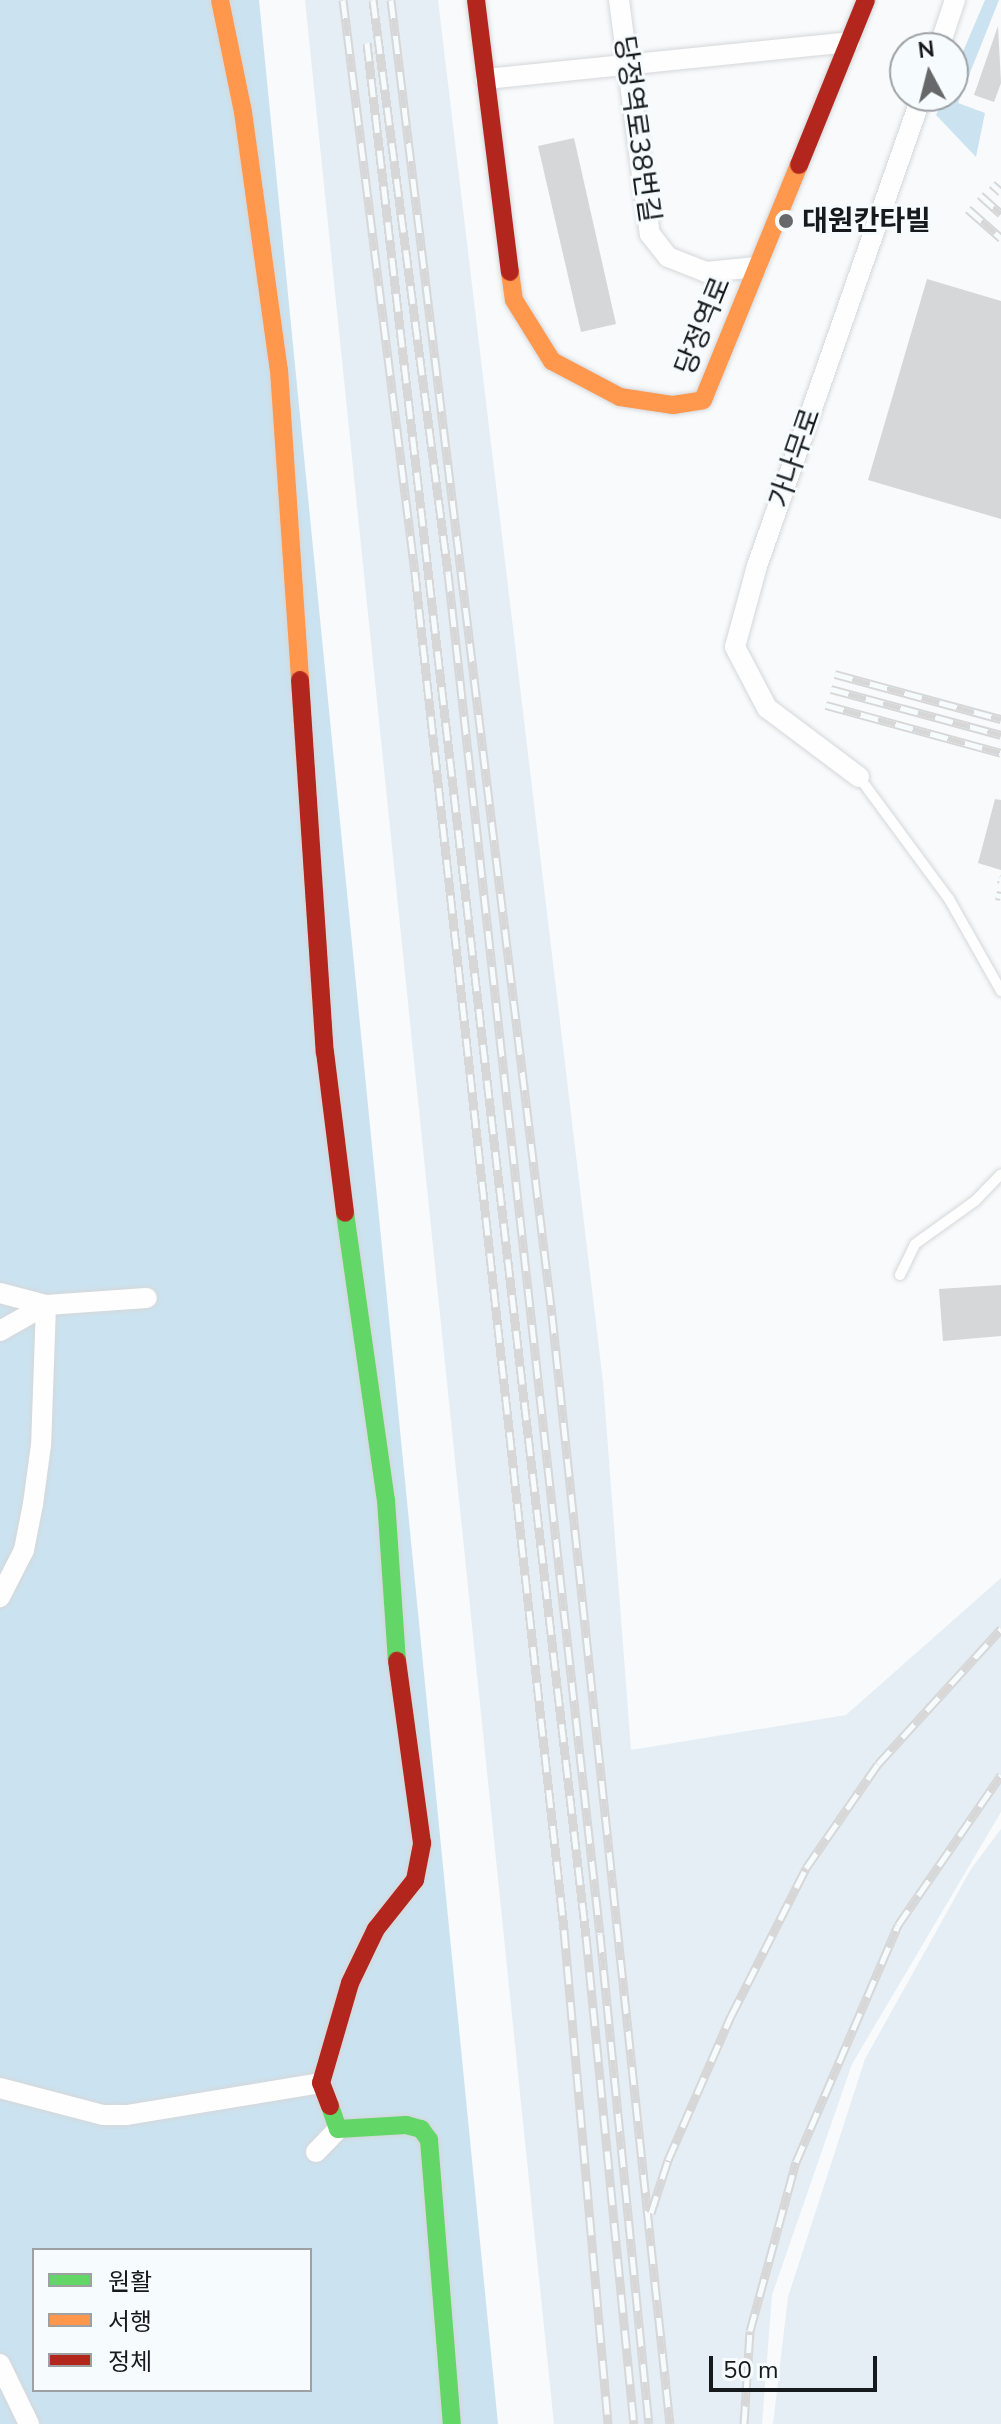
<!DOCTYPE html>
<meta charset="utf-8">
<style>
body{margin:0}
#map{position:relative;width:1001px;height:2424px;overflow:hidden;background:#f8fafc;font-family:"Nunito Sans","Noto Sans KR",sans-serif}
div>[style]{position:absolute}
.built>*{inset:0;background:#e5eef4}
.green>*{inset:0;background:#cbe3f0}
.building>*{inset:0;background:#d5d7d9}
.roads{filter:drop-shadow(0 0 2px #d5d7d9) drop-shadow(0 0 2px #d5d7d9)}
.lane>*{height:10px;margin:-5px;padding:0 5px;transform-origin:5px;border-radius:5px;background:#fefeff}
.street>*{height:20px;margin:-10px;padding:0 10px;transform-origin:10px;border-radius:10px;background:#fefeff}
.fast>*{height:18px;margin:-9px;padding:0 9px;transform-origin:9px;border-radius:9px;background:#63d668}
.slow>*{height:18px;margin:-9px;padding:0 9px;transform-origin:9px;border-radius:9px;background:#ff974d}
.jam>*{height:18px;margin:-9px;padding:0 9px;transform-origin:9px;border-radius:9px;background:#b3261e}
.rail>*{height:9px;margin-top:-4.5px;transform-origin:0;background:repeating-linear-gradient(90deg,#f6fbfe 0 18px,#d7d7d8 0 36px);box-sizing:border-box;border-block:2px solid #d7d7d8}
.dots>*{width:22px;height:22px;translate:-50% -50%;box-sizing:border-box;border:4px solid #f6fbfe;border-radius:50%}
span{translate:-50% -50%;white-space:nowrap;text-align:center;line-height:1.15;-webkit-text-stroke:6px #f6fbfe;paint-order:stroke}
.street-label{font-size:28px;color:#171a1c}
.poi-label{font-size:28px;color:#171a1c;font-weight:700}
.left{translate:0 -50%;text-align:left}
.legend{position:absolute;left:32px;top:2248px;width:280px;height:144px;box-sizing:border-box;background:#f6fbfe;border:2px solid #9da1a4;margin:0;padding:10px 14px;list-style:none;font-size:24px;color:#171a1c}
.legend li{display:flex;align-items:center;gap:16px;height:40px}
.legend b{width:40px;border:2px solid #9da1a4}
.north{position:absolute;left:889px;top:32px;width:80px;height:80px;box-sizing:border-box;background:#f6fbfe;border:2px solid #9da1a4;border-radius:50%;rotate:353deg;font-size:22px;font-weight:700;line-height:32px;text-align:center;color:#171a1c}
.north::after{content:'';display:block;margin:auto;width:28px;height:36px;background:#66686a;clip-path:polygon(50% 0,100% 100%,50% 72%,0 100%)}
.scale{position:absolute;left:709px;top:2356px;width:168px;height:36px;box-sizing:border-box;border:4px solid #171a1c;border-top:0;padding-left:10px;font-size:24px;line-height:28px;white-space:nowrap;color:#171a1c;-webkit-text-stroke:6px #f6fbfe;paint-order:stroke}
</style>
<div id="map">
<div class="built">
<div style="clip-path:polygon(305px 0,438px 0,603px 1382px,631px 1750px,846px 1715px,1001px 1578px,1001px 1812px,852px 2064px,772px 2295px,762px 2424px,554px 2424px)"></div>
<div style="clip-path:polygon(1001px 1829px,1001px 2424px,773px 2424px,788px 2297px,865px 2059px,971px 1869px)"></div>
</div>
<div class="green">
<div style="clip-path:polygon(evenodd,0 0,259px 0,498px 2424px,0 2424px,0 0,34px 2250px,310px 2250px,310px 2390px,34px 2390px,34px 2250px)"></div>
<div style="clip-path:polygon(985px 0,999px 0,958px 103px,985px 113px,976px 157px,936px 115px,944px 96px,953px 96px,953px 75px)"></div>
</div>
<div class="building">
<div style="clip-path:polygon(998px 26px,1001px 83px,994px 102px,974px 95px)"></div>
<div style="clip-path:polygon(574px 138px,616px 324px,581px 332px,538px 146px)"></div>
<div style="clip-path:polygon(927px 279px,1001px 301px,1001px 519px,868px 480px)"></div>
<div style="clip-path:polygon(995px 799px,1001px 800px,1001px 870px,978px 863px)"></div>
<div style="clip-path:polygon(1001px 1285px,1001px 1336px,943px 1341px,939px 1289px)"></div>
</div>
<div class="roads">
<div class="lane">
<div style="left:859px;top:777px;width:152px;rotate:53.6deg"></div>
<div style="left:949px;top:899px;width:106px;rotate:60.5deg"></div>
<div style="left:900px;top:1275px;width:34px;rotate:-64deg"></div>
<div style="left:915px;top:1244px;width:74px;rotate:-35.6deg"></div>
<div style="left:975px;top:1201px;width:37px;rotate:-46deg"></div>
</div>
<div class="street">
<div style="left:619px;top:0;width:236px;rotate:82.5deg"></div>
<div style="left:650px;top:234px;width:29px;rotate:52deg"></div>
<div style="left:668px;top:257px;width:41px;rotate:21.5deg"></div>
<div style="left:706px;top:272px;width:51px;rotate:-5.6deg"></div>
<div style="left:939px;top:48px;width:51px;rotate:-71.6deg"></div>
<div style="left:486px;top:79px;width:365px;rotate:-5.8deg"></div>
<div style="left:859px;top:777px;width:115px;rotate:-143.1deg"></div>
<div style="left:767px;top:708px;width:69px;rotate:-117.7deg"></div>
<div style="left:735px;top:647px;width:84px;rotate:-74.8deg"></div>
<div style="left:757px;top:566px;width:498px;rotate:-70.7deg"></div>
<div style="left:0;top:1293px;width:48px;rotate:14.6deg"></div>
<div style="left:46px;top:1305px;width:140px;rotate:92deg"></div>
<div style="left:41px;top:1445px;width:60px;rotate:97.7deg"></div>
<div style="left:33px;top:1504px;width:47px;rotate:101.1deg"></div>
<div style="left:24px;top:1550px;width:53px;rotate:117.1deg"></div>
<div style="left:0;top:1331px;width:53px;rotate:-29.5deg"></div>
<div style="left:46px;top:1305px;width:101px;rotate:-4deg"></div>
<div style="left:0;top:2088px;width:106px;rotate:14.7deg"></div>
<div style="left:103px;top:2115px;width:24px"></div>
<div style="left:127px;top:2115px;width:197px;rotate:-9.4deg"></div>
<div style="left:316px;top:2152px;width:32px;rotate:-46deg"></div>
<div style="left:0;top:2364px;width:67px;rotate:64.2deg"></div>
</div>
<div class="fast">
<div style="left:345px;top:1213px;width:290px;rotate:81.9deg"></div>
<div style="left:386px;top:1500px;width:161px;rotate:86.1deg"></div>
<div style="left:330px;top:2106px;width:24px;rotate:71deg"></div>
<div style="left:338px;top:2129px;width:68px;rotate:-3.4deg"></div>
<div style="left:406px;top:2125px;width:16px;rotate:15deg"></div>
<div style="left:421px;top:2129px;width:14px;rotate:54deg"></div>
<div style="left:429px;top:2140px;width:285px;rotate:85.4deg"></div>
</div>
<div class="slow">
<div style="left:220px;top:0;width:114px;rotate:78.4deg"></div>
<div style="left:243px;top:112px;width:260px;rotate:82.1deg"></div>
<div style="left:279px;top:370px;width:311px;rotate:86.1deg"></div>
<div style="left:510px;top:272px;width:28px;rotate:82deg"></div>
<div style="left:514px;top:300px;width:72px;rotate:58.1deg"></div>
<div style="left:552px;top:361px;width:77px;rotate:27.9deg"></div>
<div style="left:620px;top:397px;width:54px;rotate:8.6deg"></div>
<div style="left:673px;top:405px;width:30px;rotate:-9deg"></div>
<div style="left:703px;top:400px;width:254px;rotate:-67.8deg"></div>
</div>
<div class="jam">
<div style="left:476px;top:0;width:274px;rotate:82.9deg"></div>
<div style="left:799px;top:165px;width:178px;rotate:-67.9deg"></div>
<div style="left:300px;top:680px;width:373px;rotate:86.2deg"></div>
<div style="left:325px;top:1052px;width:162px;rotate:82.9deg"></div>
<div style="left:330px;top:2106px;width:25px;rotate:-111deg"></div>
<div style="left:321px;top:2083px;width:104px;rotate:-73.8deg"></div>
<div style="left:350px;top:1983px;width:60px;rotate:-64.3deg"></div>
<div style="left:376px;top:1929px;width:63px;rotate:-51.5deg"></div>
<div style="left:415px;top:1880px;width:38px;rotate:-79deg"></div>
<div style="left:422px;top:1843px;width:184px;rotate:-97.8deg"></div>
</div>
</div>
<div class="rail">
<div style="left:343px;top:0;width:578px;rotate:82.84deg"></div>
<div style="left:415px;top:573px;width:1365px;rotate:83.73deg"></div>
<div style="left:564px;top:1930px;width:496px;rotate:84.9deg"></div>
<div style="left:373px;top:0;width:578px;rotate:82.54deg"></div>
<div style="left:448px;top:573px;width:1369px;rotate:83.63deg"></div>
<div style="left:600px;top:1934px;width:492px;rotate:84.3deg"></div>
<div style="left:391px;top:0;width:1325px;rotate:83.02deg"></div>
<div style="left:552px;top:1315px;width:1115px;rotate:83.93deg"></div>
<div style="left:367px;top:43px;width:1906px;rotate:83.4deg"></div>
<div style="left:586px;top:1936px;width:490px;rotate:84.4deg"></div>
<div style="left:992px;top:184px;width:12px;rotate:42deg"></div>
<div style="left:980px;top:195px;width:28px;rotate:42deg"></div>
<div style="left:968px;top:209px;width:44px;rotate:41.3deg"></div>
<div style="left:835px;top:674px;width:172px;rotate:15.2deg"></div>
<div style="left:831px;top:689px;width:176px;rotate:15.1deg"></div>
<div style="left:826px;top:705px;width:181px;rotate:15.3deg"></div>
<div style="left:999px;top:878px;width:2px;rotate:27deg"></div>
<div style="left:996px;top:895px;width:5px;rotate:11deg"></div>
<div style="left:651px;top:2213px;width:56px;rotate:-72.2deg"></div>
<div style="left:668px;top:2160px;width:157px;rotate:-66.4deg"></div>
<div style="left:731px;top:2016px;width:166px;rotate:-63.1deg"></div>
<div style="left:806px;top:1868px;width:126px;rotate:-55.3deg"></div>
<div style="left:878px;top:1764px;width:183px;rotate:-47.7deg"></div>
<div style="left:744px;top:2424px;width:93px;rotate:-86.3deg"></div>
<div style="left:750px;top:2331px;width:175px;rotate:-74.8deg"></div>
<div style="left:796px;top:2162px;width:258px;rotate:-66.7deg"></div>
<div style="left:898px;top:1925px;width:182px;rotate:-55.5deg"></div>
</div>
<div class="dots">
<div style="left:786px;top:221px;background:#66686a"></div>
</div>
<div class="street-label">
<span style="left:637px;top:129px;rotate:82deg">당정역로38번길</span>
<span style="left:703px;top:326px;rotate:-68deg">당정역로</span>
<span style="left:795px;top:458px;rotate:-71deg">가나무로</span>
</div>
<div class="poi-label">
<span class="left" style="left:802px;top:221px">대원칸타빌</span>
</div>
<ul class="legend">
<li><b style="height:10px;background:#63d668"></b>원활</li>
<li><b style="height:10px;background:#ff974d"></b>서행</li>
<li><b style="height:10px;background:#b3261e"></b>정체</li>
</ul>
<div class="north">N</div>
<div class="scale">50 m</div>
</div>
